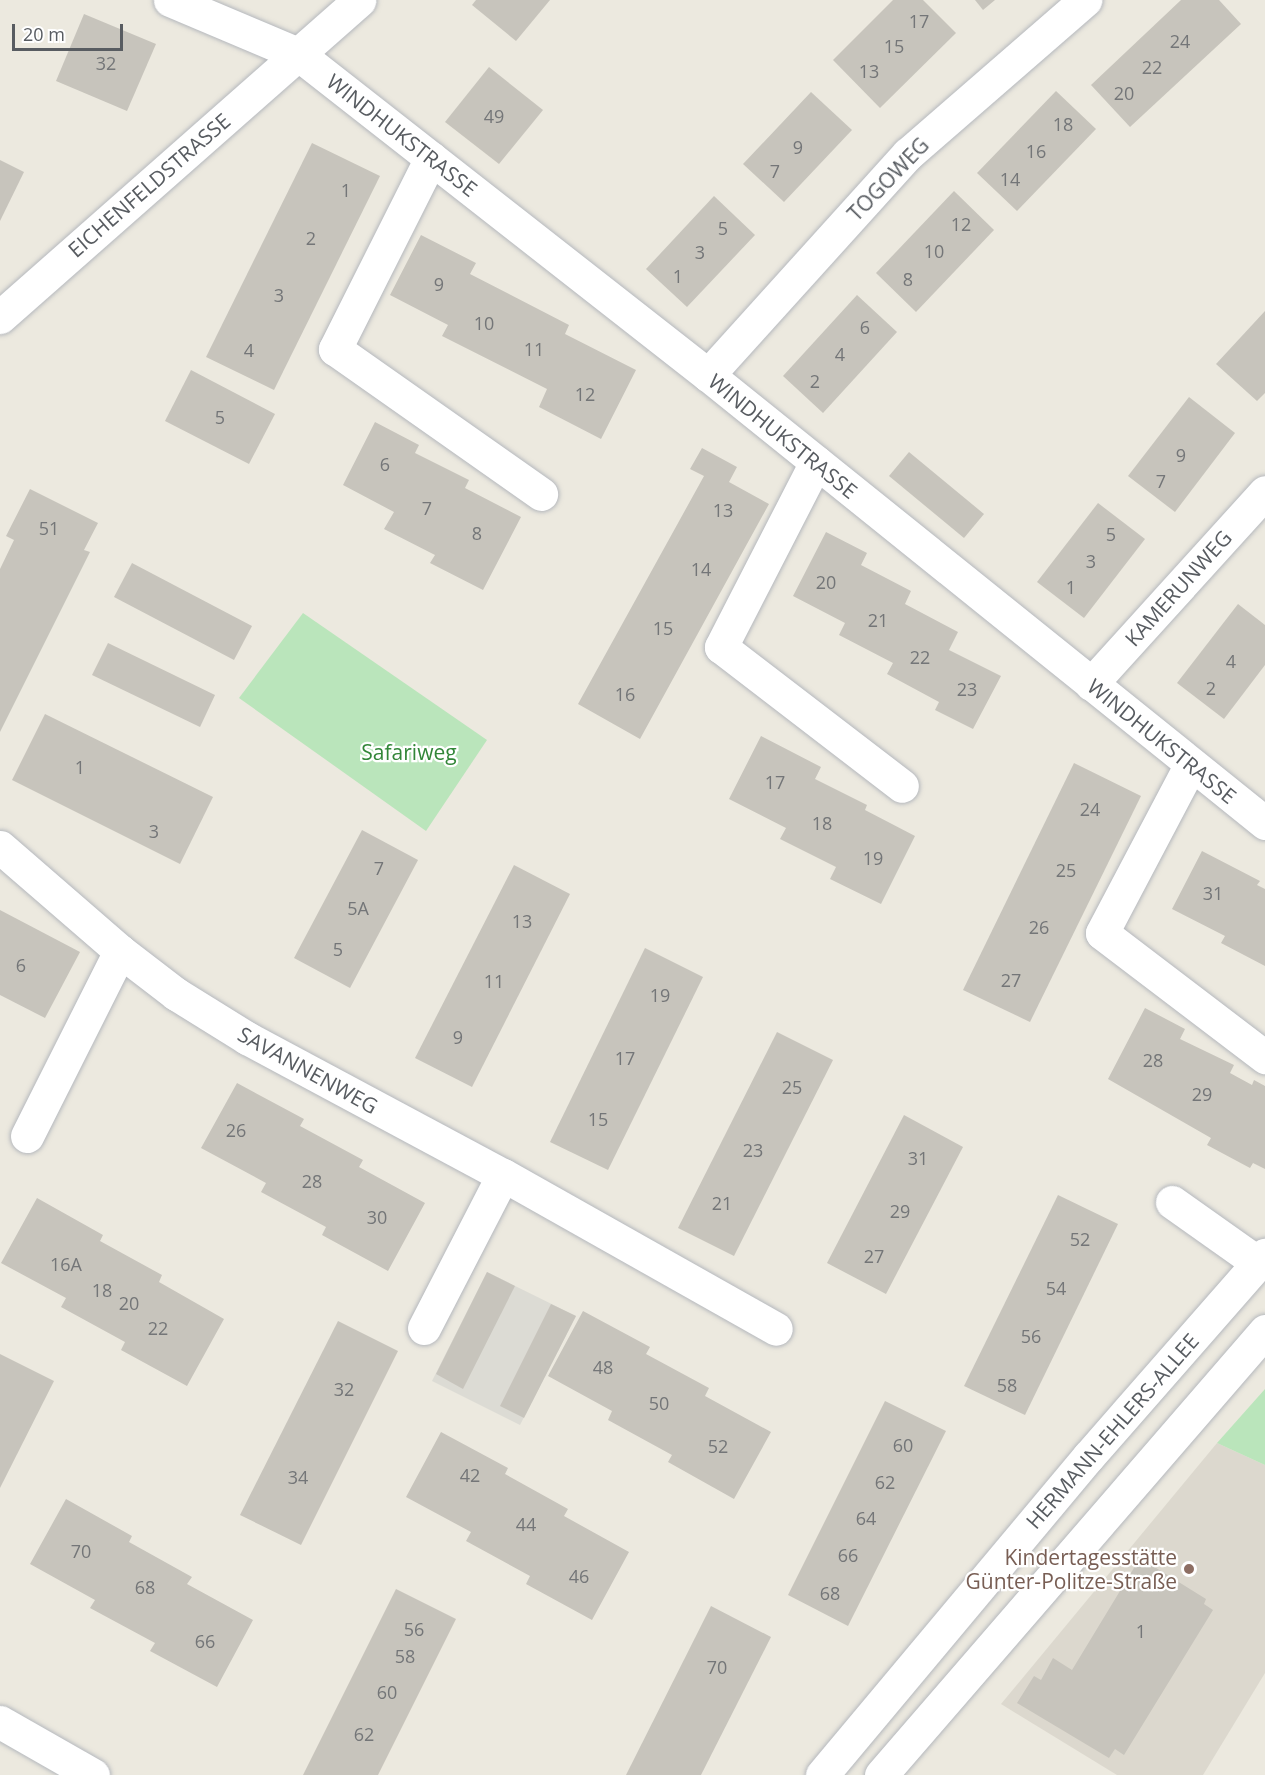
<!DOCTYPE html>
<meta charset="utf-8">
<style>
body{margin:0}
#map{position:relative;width:1265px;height:1775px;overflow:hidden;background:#ece9df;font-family:"Open Sans",sans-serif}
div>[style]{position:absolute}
.industrial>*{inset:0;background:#dcdbd4}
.education>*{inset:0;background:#dcd8ce}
.green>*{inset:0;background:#bae5bb}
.building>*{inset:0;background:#c7c4bc}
.roads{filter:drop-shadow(0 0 2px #b5b8bd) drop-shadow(0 0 2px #b5b8bd)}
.minor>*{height:33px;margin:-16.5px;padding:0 16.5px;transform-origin:16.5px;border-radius:16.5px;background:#fff}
.dots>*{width:16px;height:16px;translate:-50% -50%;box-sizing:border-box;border:3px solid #fff;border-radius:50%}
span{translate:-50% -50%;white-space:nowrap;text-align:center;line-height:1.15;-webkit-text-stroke:4.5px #fff;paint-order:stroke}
.number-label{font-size:18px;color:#747678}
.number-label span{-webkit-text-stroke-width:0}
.street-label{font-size:21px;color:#585c61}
.park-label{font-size:21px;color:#328638}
.education-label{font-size:21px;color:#785e54}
.right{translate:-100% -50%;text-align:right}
.scale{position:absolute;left:12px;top:24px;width:111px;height:27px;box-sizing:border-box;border:3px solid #585c61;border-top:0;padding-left:8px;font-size:18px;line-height:21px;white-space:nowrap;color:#585c61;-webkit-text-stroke:4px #fff;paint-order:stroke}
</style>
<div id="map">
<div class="industrial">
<div style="clip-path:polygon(487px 1272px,576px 1316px,520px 1425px,432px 1381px)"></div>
</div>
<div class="education">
<div style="clip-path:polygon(1217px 1443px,1265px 1465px,1265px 1673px,1203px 1775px,1117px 1775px,1001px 1704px)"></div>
</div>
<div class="green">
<div style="clip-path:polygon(303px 613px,487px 740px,426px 831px,239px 698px)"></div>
<div style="clip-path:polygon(1265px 1389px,1265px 1465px,1217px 1443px)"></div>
</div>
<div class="building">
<div style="clip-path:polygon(476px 0,550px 0,516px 41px,472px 5px)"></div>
<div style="clip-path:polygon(893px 0,923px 0,956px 33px,880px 108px,833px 60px)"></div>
<div style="clip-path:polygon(975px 0,995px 0,983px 10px)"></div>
<div style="clip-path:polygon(1181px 0,1219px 0,1241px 24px,1130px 127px,1091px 85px)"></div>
<div style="clip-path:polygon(84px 14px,156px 44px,127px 111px,56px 81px)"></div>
<div style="clip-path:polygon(489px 67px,543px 110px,499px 164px,445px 122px)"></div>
<div style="clip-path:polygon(1056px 91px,1096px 129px,1017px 211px,977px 173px)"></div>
<div style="clip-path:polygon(811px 92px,852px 130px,784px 202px,743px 164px)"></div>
<div style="clip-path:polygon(312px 143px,380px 176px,274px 390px,206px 357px)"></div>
<div style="clip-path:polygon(0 160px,24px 172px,0 221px)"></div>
<div style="clip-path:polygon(954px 191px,994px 230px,916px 312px,876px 273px)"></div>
<div style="clip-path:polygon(714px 196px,755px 235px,687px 307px,646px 269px)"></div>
<div style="clip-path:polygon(421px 235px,476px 263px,470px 274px,569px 325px,565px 334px,636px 370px,601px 439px,539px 407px,547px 389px,442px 336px,448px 325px,390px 295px)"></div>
<div style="clip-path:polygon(857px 295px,897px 332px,823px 413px,783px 376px)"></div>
<div style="clip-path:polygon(1265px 311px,1265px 393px,1257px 401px,1216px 364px)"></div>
<div style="clip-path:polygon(191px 370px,275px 414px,249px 464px,165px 421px)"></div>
<div style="clip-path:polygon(1189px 397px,1235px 433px,1175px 512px,1128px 476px)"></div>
<div style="clip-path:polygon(375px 422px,419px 445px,415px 453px,469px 480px,465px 488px,521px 517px,483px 590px,430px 563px,435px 555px,384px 529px,394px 512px,343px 485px)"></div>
<div style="clip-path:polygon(702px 448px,737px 467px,729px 482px,769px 504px,640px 739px,578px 704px,704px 476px,690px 469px)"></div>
<div style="clip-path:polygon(909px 452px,984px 514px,964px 538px,889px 476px)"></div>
<div style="clip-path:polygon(30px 489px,98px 523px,84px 550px,90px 552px,0 732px,0 569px,14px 540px,6px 536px)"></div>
<div style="clip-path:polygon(1098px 503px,1145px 539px,1084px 618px,1037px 582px)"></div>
<div style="clip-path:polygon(826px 532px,867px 553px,861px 565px,911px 591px,905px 604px,958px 632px,949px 650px,1001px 676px,973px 729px,935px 710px,939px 702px,887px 674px,893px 663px,839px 635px,845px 623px,793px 596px)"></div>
<div style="clip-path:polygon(132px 563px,252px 626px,234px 660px,114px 597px)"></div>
<div style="clip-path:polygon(1238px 604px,1265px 625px,1265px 665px,1224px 719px,1177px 683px)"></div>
<div style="clip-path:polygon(108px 643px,215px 695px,200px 727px,92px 675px)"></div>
<div style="clip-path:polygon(45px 714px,213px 797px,180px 864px,12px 780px)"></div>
<div style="clip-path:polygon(761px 736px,821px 767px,815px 779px,867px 805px,865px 810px,915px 836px,881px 904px,830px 879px,836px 867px,780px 839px,786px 828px,729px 799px)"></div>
<div style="clip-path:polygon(1074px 763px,1141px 796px,1030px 1022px,963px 990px)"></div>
<div style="clip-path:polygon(362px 830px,418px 860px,350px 988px,294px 958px)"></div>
<div style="clip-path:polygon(1202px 851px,1260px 881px,1257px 885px,1265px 889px,1265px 966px,1221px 943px,1225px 936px,1172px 909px)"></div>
<div style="clip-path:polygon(514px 865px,570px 894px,472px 1087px,415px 1058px)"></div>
<div style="clip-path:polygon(0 910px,80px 952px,45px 1018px,0 995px)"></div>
<div style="clip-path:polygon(645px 948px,703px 977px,608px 1170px,550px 1142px)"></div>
<div style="clip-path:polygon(1145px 1008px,1185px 1029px,1180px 1039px,1234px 1065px,1230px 1073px,1252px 1085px,1254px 1080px,1265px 1086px,1265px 1169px,1253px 1163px,1250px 1168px,1207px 1145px,1211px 1138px,1108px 1079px)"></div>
<div style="clip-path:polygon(777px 1032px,833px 1060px,734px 1256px,678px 1228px)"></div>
<div style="clip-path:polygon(237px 1083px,304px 1119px,300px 1126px,363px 1160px,359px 1167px,425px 1203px,388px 1271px,322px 1235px,326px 1227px,261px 1192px,266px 1183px,201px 1148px)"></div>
<div style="clip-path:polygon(904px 1115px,963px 1147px,886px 1294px,827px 1263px)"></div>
<div style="clip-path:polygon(1058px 1195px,1118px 1224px,1025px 1415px,964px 1386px)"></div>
<div style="clip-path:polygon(37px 1198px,103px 1235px,100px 1241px,162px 1275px,159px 1282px,224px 1319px,187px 1386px,121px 1350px,125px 1342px,61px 1307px,66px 1298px,1px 1263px)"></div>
<div style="clip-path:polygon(487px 1272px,515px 1286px,463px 1389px,436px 1374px)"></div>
<div style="clip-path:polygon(551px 1304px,576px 1316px,524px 1418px,500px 1406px)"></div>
<div style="clip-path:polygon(583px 1311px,650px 1347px,646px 1354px,709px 1388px,705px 1396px,771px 1432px,734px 1499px,668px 1462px,672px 1455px,608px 1420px,612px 1411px,548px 1376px)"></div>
<div style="clip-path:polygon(338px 1321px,398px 1351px,301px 1545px,240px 1515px)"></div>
<div style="clip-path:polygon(0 1354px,54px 1381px,0 1488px)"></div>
<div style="clip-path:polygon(885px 1401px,946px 1431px,848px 1626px,788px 1595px)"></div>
<div style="clip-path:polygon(441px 1432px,508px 1468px,505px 1474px,568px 1509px,564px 1516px,629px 1552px,592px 1620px,526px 1584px,530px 1576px,466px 1541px,471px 1532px,406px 1497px)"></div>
<div style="clip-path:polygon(66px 1499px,132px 1536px,129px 1542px,192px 1577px,187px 1584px,253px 1620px,217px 1687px,150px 1651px,155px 1643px,90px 1608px,95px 1600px,30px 1564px)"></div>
<div style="clip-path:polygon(1140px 1558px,1206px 1599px,1204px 1604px,1213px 1610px,1124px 1755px,1115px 1749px,1109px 1758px,1017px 1703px,1034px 1676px,1041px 1680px,1053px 1658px,1072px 1670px)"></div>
<div style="clip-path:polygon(396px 1589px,456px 1619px,378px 1775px,303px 1775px)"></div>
<div style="clip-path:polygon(711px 1606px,771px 1637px,701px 1775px,626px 1775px)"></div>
</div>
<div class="roads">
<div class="minor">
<div style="left:170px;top:0;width:139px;rotate:22.9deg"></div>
<div style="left:298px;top:54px;width:521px;rotate:38.06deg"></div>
<div style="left:708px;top:375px;width:715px;rotate:38.81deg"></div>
<div style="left:431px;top:158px;width:214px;rotate:116.7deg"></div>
<div style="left:335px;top:349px;width:252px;rotate:35.1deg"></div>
<div style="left:0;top:317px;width:479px;rotate:-41.4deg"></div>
<div style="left:708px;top:375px;width:298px;rotate:-47.9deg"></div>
<div style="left:908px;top:154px;width:235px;rotate:-41deg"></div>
<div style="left:816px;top:462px;width:208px;rotate:117.2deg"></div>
<div style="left:721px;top:647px;width:228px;rotate:37.5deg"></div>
<div style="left:1091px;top:684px;width:259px;rotate:-47.8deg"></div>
<div style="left:1191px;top:764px;width:191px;rotate:117.8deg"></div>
<div style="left:1102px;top:933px;width:205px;rotate:37.3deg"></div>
<div style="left:0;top:847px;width:159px;rotate:40.9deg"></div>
<div style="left:120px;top:951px;width:71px;rotate:37.5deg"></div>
<div style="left:176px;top:994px;width:84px;rotate:31.8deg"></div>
<div style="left:247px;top:1038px;width:290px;rotate:28.2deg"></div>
<div style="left:503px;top:1175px;width:313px;rotate:29.4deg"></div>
<div style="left:27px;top:1136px;width:207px;rotate:-63.3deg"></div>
<div style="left:1172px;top:1202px;width:105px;rotate:35.3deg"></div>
<div style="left:424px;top:1328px;width:172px;rotate:-62.7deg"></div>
<div style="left:0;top:1722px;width:107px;rotate:29.7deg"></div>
<div style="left:822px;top:1775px;width:415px;rotate:-50.1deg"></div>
<div style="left:1088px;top:1457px;width:269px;rotate:-48.8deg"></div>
<div style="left:881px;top:1775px;width:587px;rotate:-49.14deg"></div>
</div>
</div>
<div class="dots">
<div style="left:1189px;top:1569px;background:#8d6e63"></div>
</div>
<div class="number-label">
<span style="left:919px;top:21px">17</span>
<span style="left:1180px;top:41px">24</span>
<span style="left:894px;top:46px">15</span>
<span style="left:106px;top:63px">32</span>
<span style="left:1152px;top:67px">22</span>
<span style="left:869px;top:71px">13</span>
<span style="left:1124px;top:93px">20</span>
<span style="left:494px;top:116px">49</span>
<span style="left:1063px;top:124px">18</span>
<span style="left:798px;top:147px">9</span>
<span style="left:1036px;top:151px">16</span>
<span style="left:775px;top:171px">7</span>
<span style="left:1010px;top:179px">14</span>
<span style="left:346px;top:190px">1</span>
<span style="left:961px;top:224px">12</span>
<span style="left:723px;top:228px">5</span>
<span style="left:311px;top:238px">2</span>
<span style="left:934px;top:251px">10</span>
<span style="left:700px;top:252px">3</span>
<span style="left:678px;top:276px">1</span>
<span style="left:908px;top:279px">8</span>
<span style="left:439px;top:284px">9</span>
<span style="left:279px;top:295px">3</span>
<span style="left:484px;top:323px">10</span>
<span style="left:865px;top:327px">6</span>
<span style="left:534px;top:349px">11</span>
<span style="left:249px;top:350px">4</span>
<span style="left:840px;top:354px">4</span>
<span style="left:815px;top:381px">2</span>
<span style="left:585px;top:394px">12</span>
<span style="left:220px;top:417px">5</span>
<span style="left:1181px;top:455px">9</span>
<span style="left:385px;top:464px">6</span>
<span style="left:1161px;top:481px">7</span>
<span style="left:427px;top:508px">7</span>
<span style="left:723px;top:510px">13</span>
<span style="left:49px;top:528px">51</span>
<span style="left:477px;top:533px">8</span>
<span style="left:1111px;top:534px">5</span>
<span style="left:1091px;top:561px">3</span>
<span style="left:701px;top:569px">14</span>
<span style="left:826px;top:582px">20</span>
<span style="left:1071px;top:587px">1</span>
<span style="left:878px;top:620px">21</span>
<span style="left:663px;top:628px">15</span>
<span style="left:920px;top:657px">22</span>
<span style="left:1231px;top:661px">4</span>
<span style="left:1211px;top:688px">2</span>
<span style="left:967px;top:689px">23</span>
<span style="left:625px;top:694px">16</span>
<span style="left:80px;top:767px">1</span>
<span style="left:775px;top:782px">17</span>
<span style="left:1090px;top:809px">24</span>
<span style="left:822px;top:823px">18</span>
<span style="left:154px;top:831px">3</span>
<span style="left:873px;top:858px">19</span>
<span style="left:379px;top:868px">7</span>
<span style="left:1066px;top:870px">25</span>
<span style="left:1213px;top:893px">31</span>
<span style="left:358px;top:908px">5A</span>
<span style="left:522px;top:921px">13</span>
<span style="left:1039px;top:927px">26</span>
<span style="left:338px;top:949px">5</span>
<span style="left:21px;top:965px">6</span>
<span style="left:1011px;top:980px">27</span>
<span style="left:494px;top:981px">11</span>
<span style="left:660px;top:995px">19</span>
<span style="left:458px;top:1037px">9</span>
<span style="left:625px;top:1058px">17</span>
<span style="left:1153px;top:1060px">28</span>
<span style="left:792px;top:1087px">25</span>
<span style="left:1202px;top:1094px">29</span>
<span style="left:598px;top:1119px">15</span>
<span style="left:236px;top:1130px">26</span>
<span style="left:753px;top:1150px">23</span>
<span style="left:918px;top:1158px">31</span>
<span style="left:312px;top:1181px">28</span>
<span style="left:722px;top:1203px">21</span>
<span style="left:900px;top:1211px">29</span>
<span style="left:377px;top:1217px">30</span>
<span style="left:1080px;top:1239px">52</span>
<span style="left:874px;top:1256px">27</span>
<span style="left:66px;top:1264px">16A</span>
<span style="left:1056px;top:1288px">54</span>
<span style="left:102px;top:1290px">18</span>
<span style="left:129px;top:1303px">20</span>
<span style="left:158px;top:1328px">22</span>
<span style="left:1031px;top:1336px">56</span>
<span style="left:603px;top:1367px">48</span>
<span style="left:1007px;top:1385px">58</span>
<span style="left:344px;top:1389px">32</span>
<span style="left:659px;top:1403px">50</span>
<span style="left:903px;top:1445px">60</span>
<span style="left:718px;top:1446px">52</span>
<span style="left:470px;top:1475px">42</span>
<span style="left:298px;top:1477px">34</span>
<span style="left:885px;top:1482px">62</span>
<span style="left:866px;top:1518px">64</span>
<span style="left:526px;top:1524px">44</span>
<span style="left:81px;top:1551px">70</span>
<span style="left:848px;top:1555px">66</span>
<span style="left:579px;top:1576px">46</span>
<span style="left:145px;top:1587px">68</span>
<span style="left:830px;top:1593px">68</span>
<span style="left:414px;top:1629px">56</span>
<span style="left:1141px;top:1631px">1</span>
<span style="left:205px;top:1641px">66</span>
<span style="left:405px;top:1656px">58</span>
<span style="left:717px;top:1667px">70</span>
<span style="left:387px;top:1692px">60</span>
<span style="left:364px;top:1734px">62</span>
</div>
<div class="street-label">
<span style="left:402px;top:135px;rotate:38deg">WINDHUKSTRASSE</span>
<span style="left:888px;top:179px;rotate:-46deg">TOGOWEG</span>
<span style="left:149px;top:185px;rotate:-41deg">EICHENFELDSTRASSE</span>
<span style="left:783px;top:436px;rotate:39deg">WINDHUKSTRASSE</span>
<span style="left:1178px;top:588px;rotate:-48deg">KAMERUNWEG</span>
<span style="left:1162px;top:741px;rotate:39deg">WINDHUKSTRASSE</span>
<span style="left:308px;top:1070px;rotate:29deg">SAVANNENWEG</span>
<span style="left:1112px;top:1431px;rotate:-49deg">HERMANN-EHLERS-ALLEE</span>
</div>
<div class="park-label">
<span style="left:409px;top:752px">Safariweg</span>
</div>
<div class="education-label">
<span class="right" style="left:1177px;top:1569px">Kindertagesstätte<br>Günter-Politze-Straße</span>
</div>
<div class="scale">20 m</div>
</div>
